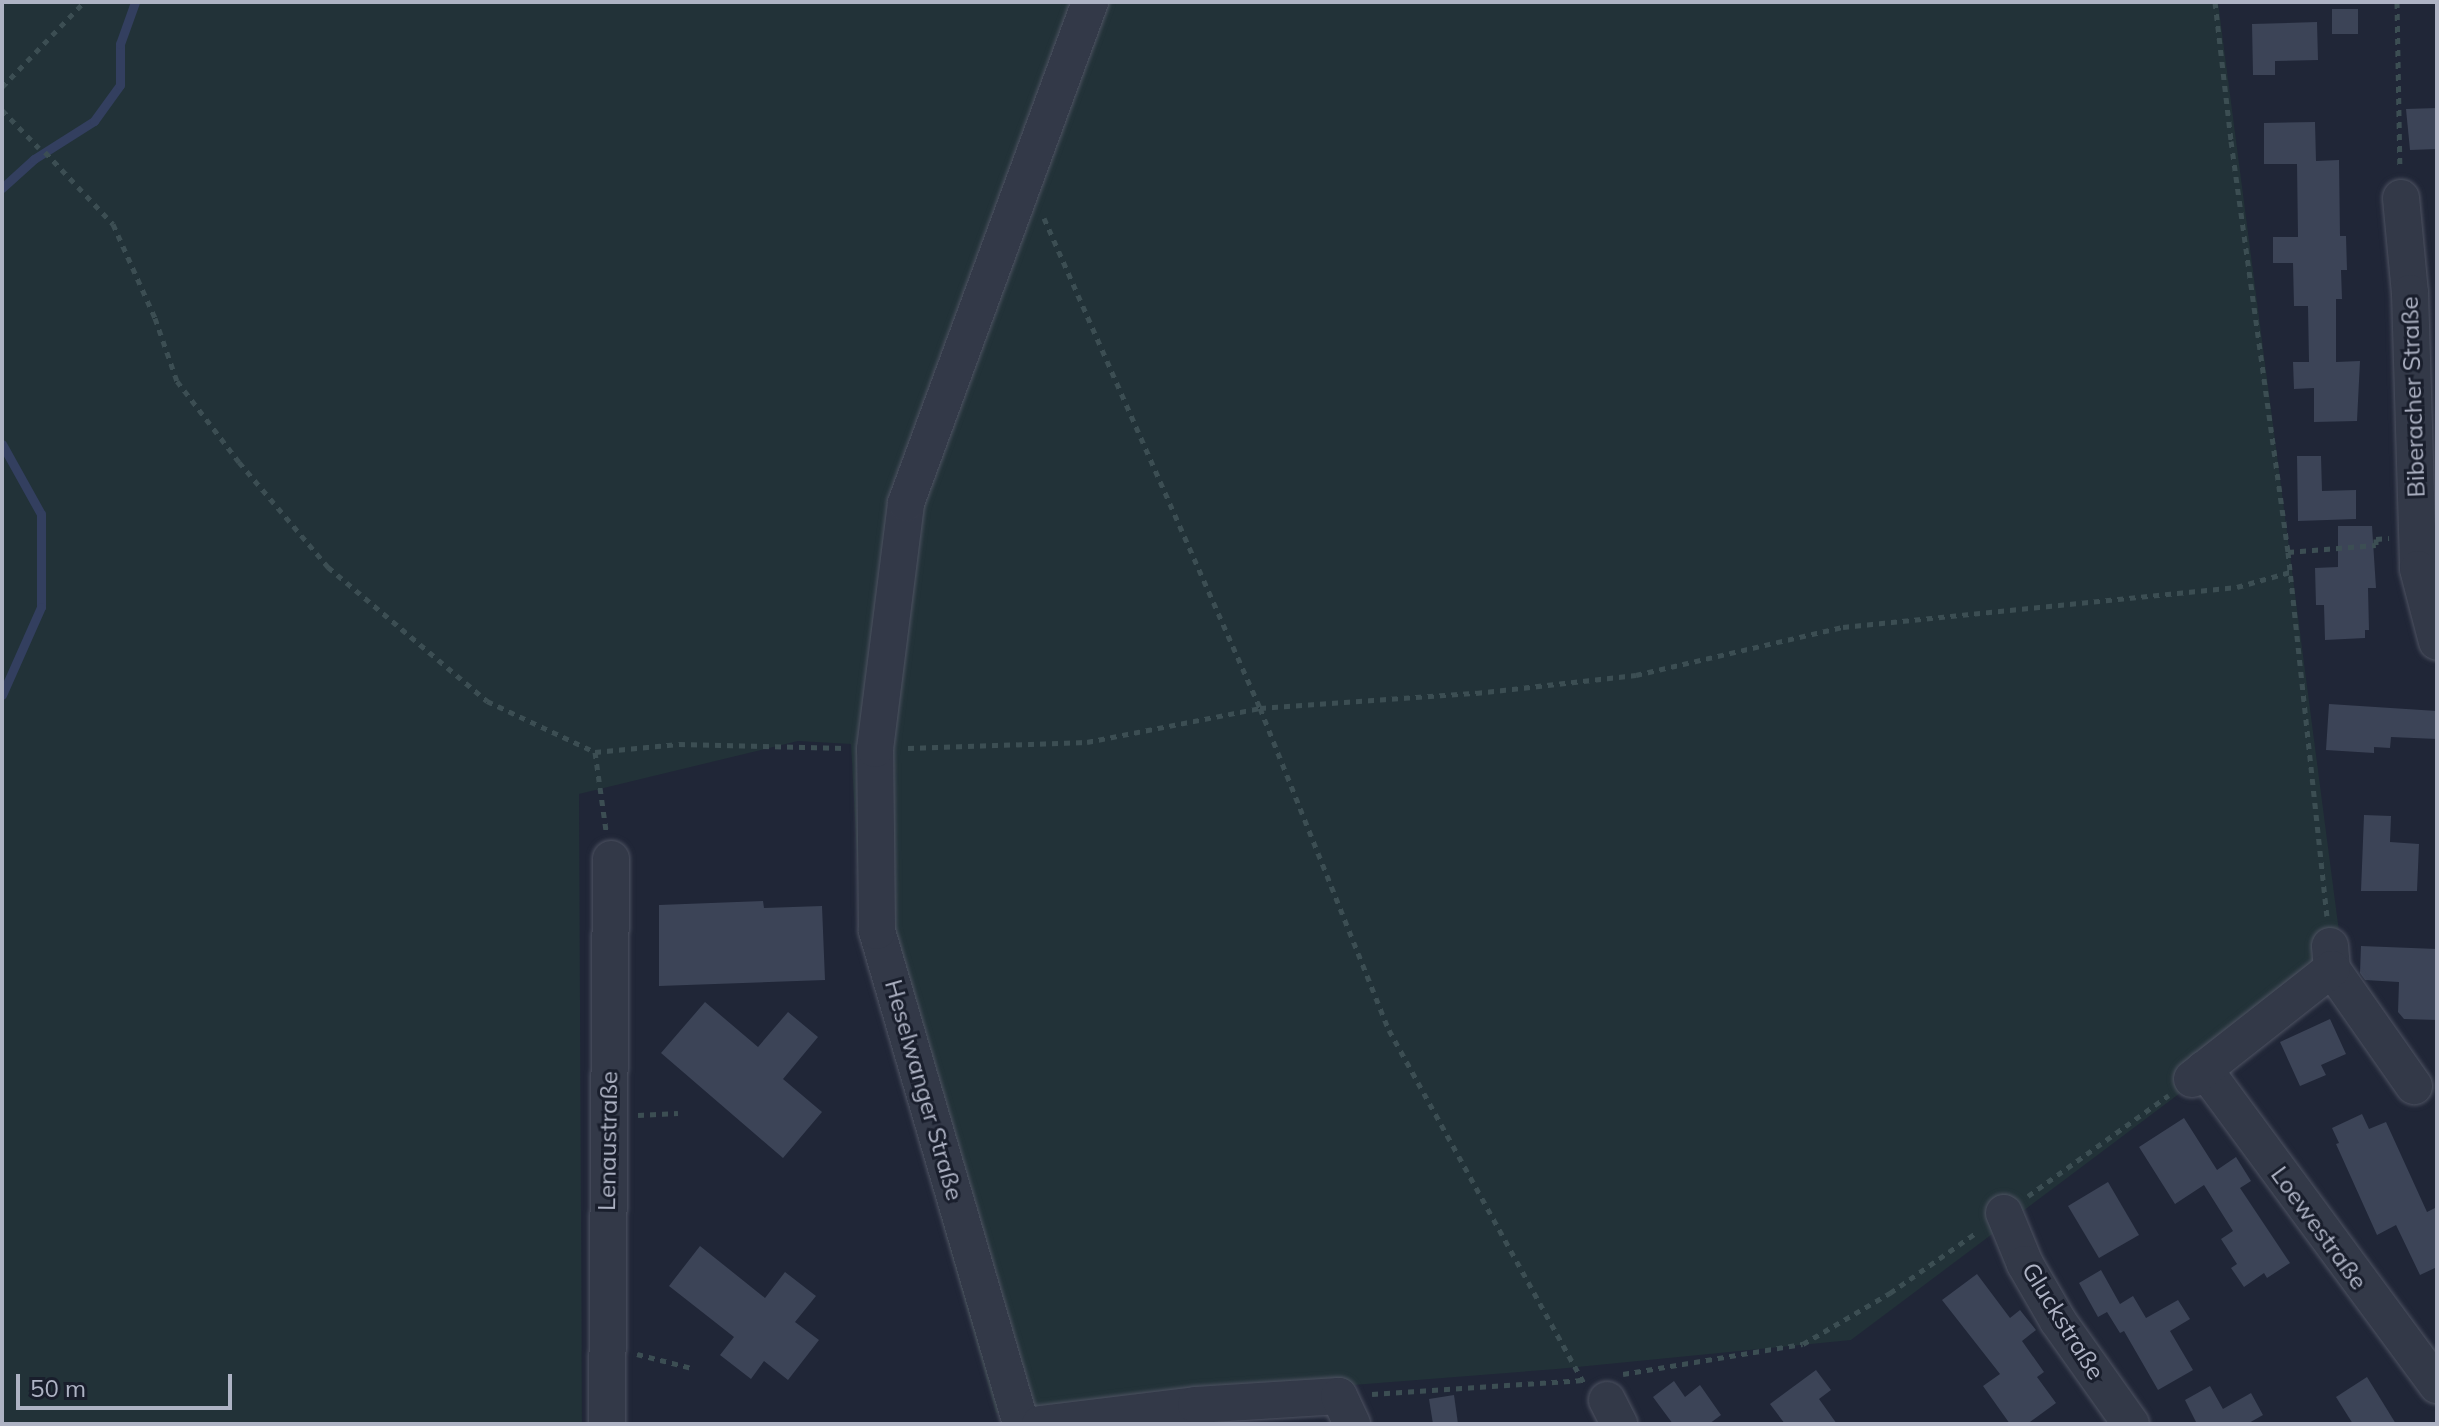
<!DOCTYPE html>
<meta charset="utf-8">
<style>
body{margin:0}
#map{position:relative;width:2439px;height:1426px;overflow:hidden;background:#202637;font-family:Mulish,sans-serif}
div>[style]{position:absolute}
.green>*{inset:0;background:#223238}
.stream>*{height:9px;margin:-4.5px;padding:0 4.5px;transform-origin:4.5px;border-radius:4.5px;background:#333f5f}
.building>*{inset:0;background:#3c4457}
.path>*{height:5px;margin-top:-2.5px;transform-origin:0;background:repeating-linear-gradient(90deg,#3c4e53 0 6px,transparent 0 12px)}
.roads{filter:drop-shadow(0 0 2px #4e5362) drop-shadow(0 0 2px #4e5362)}
.minor>*{height:36px;margin:-18px;padding:0 18px;transform-origin:18px;border-radius:18px;background:#333948}
span{translate:-50% -50%;white-space:nowrap;text-align:center;line-height:1.15;-webkit-text-stroke:6px #191e2c;paint-order:stroke}
.street-label{font-size:24px;color:#aeb3c4}
.frame{position:absolute;inset:0;border:4px solid #aeb3c4;pointer-events:none}
.scale{position:absolute;left:16px;top:1374px;width:216px;height:36px;box-sizing:border-box;border:4px solid #aeb3c4;border-top:0;padding-left:10px;font-size:24px;line-height:28px;white-space:nowrap;color:#aeb3c4;-webkit-text-stroke:6px #191e2c;paint-order:stroke}
</style>
<div id="map">
<div class="green">
<div style="clip-path:polygon(2px 2px,2218px 2px,2344px 970px,1851px 1340px,1557px 1369px,996px 1413px,861px 931px,851px 744px,798px 741px,579px 794px,582px 1424px,2px 1424px)"></div>
</div>
<div class="stream">
<div style="left:2px;top:188px;width:43px;rotate:-42.2deg"></div>
<div style="left:34px;top:159px;width:71px;rotate:-32.3deg"></div>
<div style="left:94px;top:121px;width:44px;rotate:-54.2deg"></div>
<div style="left:120px;top:85px;width:41px;rotate:-90deg"></div>
<div style="left:120px;top:44px;width:45px;rotate:-70.3deg"></div>
<div style="left:2px;top:444px;width:80px;rotate:60.9deg"></div>
<div style="left:41px;top:514px;width:93px;rotate:90deg"></div>
<div style="left:41px;top:607px;width:96px;rotate:113.9deg"></div>
</div>
<div class="building">
<div style="clip-path:polygon(2332px 9px,2358px 9px,2358px 34px,2332px 34px)"></div>
<div style="clip-path:polygon(2317px 22px,2318px 60px,2275px 61px,2275px 75px,2253px 75px,2252px 24px)"></div>
<div style="clip-path:polygon(2437px 108px,2437px 149px,2410px 150px,2406px 109px)"></div>
<div style="clip-path:polygon(2315px 122px,2316px 161px,2339px 160px,2340px 236px,2346px 236px,2347px 270px,2341px 270px,2342px 299px,2336px 299px,2336px 362px,2360px 361px,2357px 421px,2314px 422px,2314px 388px,2294px 389px,2293px 362px,2309px 362px,2308px 306px,2294px 306px,2293px 263px,2273px 263px,2273px 237px,2298px 237px,2297px 164px,2264px 164px,2264px 123px)"></div>
<div style="clip-path:polygon(2297px 456px,2321px 456px,2322px 491px,2356px 490px,2356px 519px,2298px 521px)"></div>
<div style="clip-path:polygon(2338px 526px,2372px 526px,2376px 588px,2368px 588px,2369px 630px,2365px 630px,2365px 638px,2325px 640px,2324px 605px,2316px 605px,2315px 568px,2338px 567px)"></div>
<div style="clip-path:polygon(2329px 704px,2437px 711px,2437px 739px,2391px 737px,2390px 748px,2374px 747px,2374px 753px,2326px 750px)"></div>
<div style="clip-path:polygon(2364px 815px,2391px 816px,2390px 842px,2419px 844px,2417px 891px,2361px 891px)"></div>
<div style="clip-path:polygon(763px 901px,764px 908px,822px 906px,825px 980px,659px 986px,659px 905px)"></div>
<div style="clip-path:polygon(2361px 946px,2437px 949px,2437px 1020px,2404px 1019px,2398px 1012px,2399px 982px,2365px 980px,2360px 973px)"></div>
<div style="clip-path:polygon(705px 1002px,758px 1047px,788px 1012px,818px 1037px,783px 1079px,822px 1112px,783px 1158px,661px 1053px)"></div>
<div style="clip-path:polygon(2330px 1019px,2346px 1054px,2321px 1065px,2326px 1075px,2300px 1086px,2280px 1042px)"></div>
<div style="clip-path:polygon(2362px 1114px,2369px 1129px,2386px 1122px,2427px 1212px,2437px 1207px,2437px 1267px,2420px 1275px,2396px 1225px,2377px 1235px,2336px 1144px,2339px 1143px,2332px 1128px)"></div>
<div style="clip-path:polygon(2184px 1118px,2217px 1170px,2236px 1157px,2251px 1181px,2240px 1188px,2290px 1263px,2267px 1278px,2264px 1273px,2244px 1287px,2231px 1268px,2237px 1264px,2221px 1239px,2233px 1231px,2204px 1185px,2175px 1204px,2139px 1147px)"></div>
<div style="clip-path:polygon(2108px 1182px,2139px 1235px,2099px 1258px,2068px 1206px)"></div>
<div style="clip-path:polygon(700px 1246px,765px 1298px,785px 1272px,816px 1296px,795px 1322px,819px 1340px,788px 1380px,764px 1361px,751px 1379px,720px 1355px,734px 1337px,669px 1286px)"></div>
<div style="clip-path:polygon(2101px 1270px,2120px 1304px,2133px 1296px,2146px 1318px,2178px 1300px,2190px 1319px,2170px 1331px,2193px 1370px,2158px 1390px,2124px 1331px,2120px 1333px,2107px 1312px,2098px 1317px,2079px 1283px)"></div>
<div style="clip-path:polygon(1977px 1274px,2010px 1318px,2020px 1310px,2036px 1330px,2022px 1341px,2044px 1372px,2037px 1377px,2056px 1403px,2027px 1424px,2010px 1424px,1983px 1386px,2000px 1374px,1942px 1300px)"></div>
<div style="clip-path:polygon(1816px 1370px,1831px 1390px,1819px 1399px,1837px 1424px,1785px 1424px,1770px 1404px)"></div>
<div style="clip-path:polygon(2367px 1377px,2396px 1424px,2353px 1424px,2336px 1397px)"></div>
<div style="clip-path:polygon(1674px 1381px,1685px 1397px,1700px 1385px,1721px 1415px,1709px 1424px,1673px 1424px,1653px 1397px)"></div>
<div style="clip-path:polygon(2210px 1386px,2223px 1409px,2251px 1393px,2263px 1415px,2247px 1424px,2197px 1424px,2185px 1400px)"></div>
<div style="clip-path:polygon(1454px 1395px,1458px 1424px,1433px 1424px,1429px 1399px)"></div>
</div>
<div class="path">
<div style="left:2215px;top:2px;width:140px;rotate:83.4deg"></div>
<div style="left:2231px;top:141px;width:415px;rotate:82.1deg"></div>
<div style="left:2288px;top:552px;width:366px;rotate:83.9deg"></div>
<div style="left:2397px;top:2px;width:167px;rotate:89deg"></div>
<div style="left:2px;top:87px;width:118px;rotate:-46deg"></div>
<div style="left:2px;top:110px;width:53px;rotate:45.8deg"></div>
<div style="left:45px;top:152px;width:99px;rotate:46.6deg"></div>
<div style="left:113px;top:224px;width:103px;rotate:65.9deg"></div>
<div style="left:155px;top:318px;width:67px;rotate:70.8deg"></div>
<div style="left:177px;top:381px;width:102px;rotate:52.6deg"></div>
<div style="left:239px;top:462px;width:138px;rotate:49.7deg"></div>
<div style="left:328px;top:567px;width:208px;rotate:40.1deg"></div>
<div style="left:487px;top:701px;width:119px;rotate:25.3deg"></div>
<div style="left:595px;top:752px;width:84px;rotate:-5.4deg"></div>
<div style="left:679px;top:744px;width:167px;rotate:1.4deg"></div>
<div style="left:1044px;top:218px;width:535px;rotate:66.21deg"></div>
<div style="left:1260px;top:708px;width:347px;rotate:68.2deg"></div>
<div style="left:1389px;top:1030px;width:403px;rotate:61.1deg"></div>
<div style="left:2288px;top:552px;width:88px;rotate:-4.5deg"></div>
<div style="left:2376px;top:545px;width:6px;rotate:-90deg"></div>
<div style="left:2376px;top:539px;width:13px;rotate:-4deg"></div>
<div style="left:908px;top:748px;width:179px;rotate:-1.9deg"></div>
<div style="left:1087px;top:742px;width:176px;rotate:-11.1deg"></div>
<div style="left:1260px;top:708px;width:217px;rotate:-4deg"></div>
<div style="left:1476px;top:693px;width:161px;rotate:-6.4deg"></div>
<div style="left:1636px;top:675px;width:212px;rotate:-13.1deg"></div>
<div style="left:1843px;top:627px;width:396px;rotate:-5.8deg"></div>
<div style="left:2237px;top:587px;width:55px;rotate:-15.8deg"></div>
<div style="left:595px;top:752px;width:79px;rotate:82deg"></div>
<div style="left:638px;top:1115px;width:40px;rotate:-2.9deg"></div>
<div style="left:2028px;top:1196px;width:173px;rotate:-35.6deg"></div>
<div style="left:637px;top:1354px;width:57px;rotate:14.3deg"></div>
<div style="left:1623px;top:1374px;width:182px;rotate:-9.5deg"></div>
<div style="left:1803px;top:1344px;width:101px;rotate:-30.4deg"></div>
<div style="left:1890px;top:1293px;width:106px;rotate:-35deg"></div>
<div style="left:1372px;top:1394px;width:209px;rotate:-3.8deg"></div>
</div>
<div class="roads">
<div class="minor">
<div style="left:2401px;top:198px;width:95px;rotate:84.6deg"></div>
<div style="left:2410px;top:293px;width:276px;rotate:88.3deg"></div>
<div style="left:2418px;top:569px;width:75px;rotate:75.4deg"></div>
<div style="left:2330px;top:946px;width:23px;rotate:85deg"></div>
<div style="left:2332px;top:969px;width:143px;rotate:55deg"></div>
<div style="left:2204px;top:1069px;width:393px;rotate:53.6deg"></div>
<div style="left:2192px;top:1079px;width:178px;rotate:-38.2deg"></div>
<div style="left:2004px;top:1213px;width:55px;rotate:67.6deg"></div>
<div style="left:2025px;top:1264px;width:66px;rotate:59.9deg"></div>
<div style="left:2058px;top:1321px;width:126px;rotate:54.7deg"></div>
<div style="left:1607px;top:1400px;width:27px;rotate:63deg"></div>
<div style="left:607px;top:1424px;width:565px;rotate:-89.59deg"></div>
<div style="left:1021px;top:1424px;width:514px;rotate:-106.28deg"></div>
<div style="left:877px;top:931px;width:182px;rotate:-90.6deg"></div>
<div style="left:875px;top:749px;width:248px;rotate:-82.8deg"></div>
<div style="left:906px;top:503px;width:534px;rotate:-69.83deg"></div>
<div style="left:1040px;top:1424px;width:157px;rotate:-6.9deg"></div>
<div style="left:1196px;top:1405px;width:143px;rotate:-3.6deg"></div>
<div style="left:1339px;top:1396px;width:31px;rotate:65deg"></div>
</div>
</div>
<div class="street-label">
<span style="left:2413px;top:397px;rotate:-92deg">Biberacher Straße</span>
<span style="left:924px;top:1090px;rotate:74deg">Heselwanger Straße</span>
<span style="left:608px;top:1141px;rotate:-89deg">Lenaustraße</span>
<span style="left:2319px;top:1228px;rotate:54deg">Loewestraße</span>
<span style="left:2063px;top:1321px;rotate:58deg">Gluckstraße</span>
</div>
<div class="frame"></div>
<div class="scale">50 m</div>
</div>
